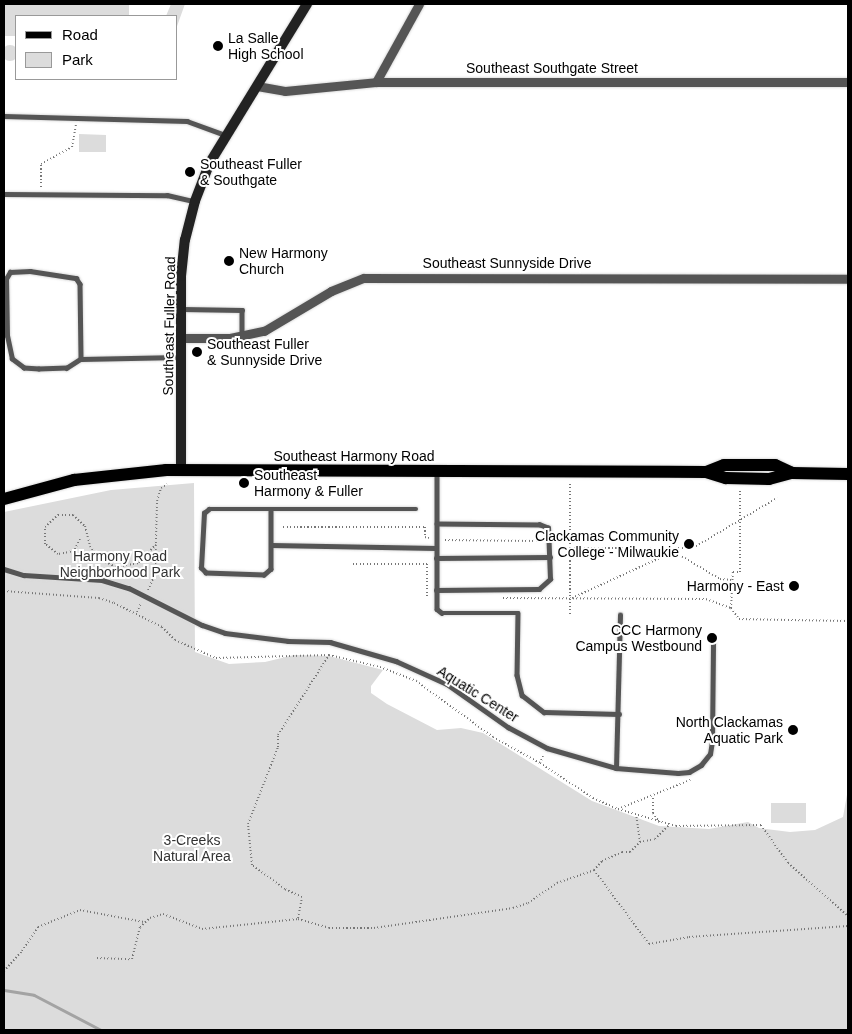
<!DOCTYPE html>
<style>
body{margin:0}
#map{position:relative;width:852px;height:1034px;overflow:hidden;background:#fff;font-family:Helvetica,sans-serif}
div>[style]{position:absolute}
.green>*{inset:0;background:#dcdcdc}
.round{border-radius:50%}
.stream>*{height:3px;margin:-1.5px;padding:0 1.5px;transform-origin:1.5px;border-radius:1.5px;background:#a3a3a3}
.path>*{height:2px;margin-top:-1px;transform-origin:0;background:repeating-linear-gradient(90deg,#777 0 1px,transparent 0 3.5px)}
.roads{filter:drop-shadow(0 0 1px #dbdbdb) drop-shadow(0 0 1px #dbdbdb)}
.lane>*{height:4.5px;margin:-2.25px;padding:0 2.25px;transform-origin:2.25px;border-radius:2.25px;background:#555}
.street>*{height:9px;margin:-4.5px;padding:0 4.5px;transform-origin:4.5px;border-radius:4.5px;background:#555}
.secondary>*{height:10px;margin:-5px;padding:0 5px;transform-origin:5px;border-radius:5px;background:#222}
.primary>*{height:12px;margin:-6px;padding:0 6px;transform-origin:6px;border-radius:6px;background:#000}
.dots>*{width:14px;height:14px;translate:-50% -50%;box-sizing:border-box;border:2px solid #fff;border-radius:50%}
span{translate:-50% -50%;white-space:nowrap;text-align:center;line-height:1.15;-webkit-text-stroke:4px #fff;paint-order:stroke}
.poi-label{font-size:14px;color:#000}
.left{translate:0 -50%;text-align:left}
.right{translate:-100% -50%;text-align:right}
.street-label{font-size:14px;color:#000}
.park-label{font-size:14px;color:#333}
.frame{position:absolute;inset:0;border:5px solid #000;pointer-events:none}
.legend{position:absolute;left:15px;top:15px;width:162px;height:65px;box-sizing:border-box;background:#fff;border:1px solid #999;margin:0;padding:6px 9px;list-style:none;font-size:15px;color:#000}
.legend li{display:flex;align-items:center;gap:10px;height:25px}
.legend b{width:25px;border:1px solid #999}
</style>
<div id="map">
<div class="green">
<div style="clip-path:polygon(4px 4px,129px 4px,129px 16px,16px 16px,16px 36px,4px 36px)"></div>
<div style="clip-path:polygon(171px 4px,185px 4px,176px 29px,176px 16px,166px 16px)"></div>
<div class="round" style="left:2px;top:45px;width:16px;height:16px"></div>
<div style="clip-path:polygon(79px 134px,106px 135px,106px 152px,79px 152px)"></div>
<div style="clip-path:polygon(194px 483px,195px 652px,229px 664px,265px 662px,294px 655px,329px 656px,383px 670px,371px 686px,371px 693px,387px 704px,437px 730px,461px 728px,483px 733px,592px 801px,659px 826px,709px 829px,748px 822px,759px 828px,790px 832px,815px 830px,843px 817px,848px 789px,848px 1030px,4px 1030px,4px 512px,111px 490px)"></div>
<div style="clip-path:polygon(771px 803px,806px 803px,806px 823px,771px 823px)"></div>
</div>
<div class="stream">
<div style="left:4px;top:990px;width:30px;rotate:9deg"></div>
<div style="left:34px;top:995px;width:76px;rotate:27.6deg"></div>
</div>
<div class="path">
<div style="left:41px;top:187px;width:23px;rotate:-90deg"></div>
<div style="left:41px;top:164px;width:35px;rotate:-29deg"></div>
<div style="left:72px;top:147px;width:23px;rotate:-80deg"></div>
<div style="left:283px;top:527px;width:142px"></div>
<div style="left:425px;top:527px;width:10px;rotate:90deg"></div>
<div style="left:425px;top:537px;width:4px;rotate:14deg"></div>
<div style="left:80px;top:539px;width:13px;rotate:117deg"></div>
<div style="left:74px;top:551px;width:16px;rotate:169deg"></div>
<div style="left:58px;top:554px;width:16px;rotate:-142deg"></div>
<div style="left:45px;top:544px;width:17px;rotate:-90deg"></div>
<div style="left:45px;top:527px;width:18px;rotate:-43deg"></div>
<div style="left:58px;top:515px;width:15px"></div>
<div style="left:73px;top:515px;width:16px;rotate:43deg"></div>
<div style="left:85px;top:526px;width:21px;rotate:76deg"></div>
<div style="left:90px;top:546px;width:16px;rotate:55deg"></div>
<div style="left:99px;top:559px;width:19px;rotate:25deg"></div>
<div style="left:116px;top:567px;width:23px;rotate:-10deg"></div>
<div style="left:139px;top:563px;width:25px;rotate:-48deg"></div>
<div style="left:445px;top:540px;width:97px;rotate:0.6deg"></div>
<div style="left:556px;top:541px;width:14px"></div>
<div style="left:570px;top:548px;width:123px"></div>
<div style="left:693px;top:548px;width:98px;rotate:-30.8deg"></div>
<div style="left:673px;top:551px;width:55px;rotate:30.8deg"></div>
<div style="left:720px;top:579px;width:13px;rotate:4deg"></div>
<div style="left:353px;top:564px;width:74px"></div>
<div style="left:427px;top:564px;width:33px;rotate:90deg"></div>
<div style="left:148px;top:590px;width:17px;rotate:-66deg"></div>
<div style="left:155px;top:574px;width:73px;rotate:-88.4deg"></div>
<div style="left:157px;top:501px;width:14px;rotate:-73deg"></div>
<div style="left:161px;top:488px;width:7px;rotate:-34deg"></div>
<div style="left:4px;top:591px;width:95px;rotate:4.2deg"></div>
<div style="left:99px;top:598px;width:16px;rotate:18deg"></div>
<div style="left:114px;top:603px;width:54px;rotate:26.6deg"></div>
<div style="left:162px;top:627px;width:18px;rotate:45deg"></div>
<div style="left:175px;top:640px;width:45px;rotate:23.7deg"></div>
<div style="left:216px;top:658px;width:113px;rotate:-1.5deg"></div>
<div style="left:329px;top:655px;width:52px;rotate:13.2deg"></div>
<div style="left:380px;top:667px;width:39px;rotate:21deg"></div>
<div style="left:416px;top:681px;width:95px;rotate:36deg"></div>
<div style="left:493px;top:737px;width:54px;rotate:29deg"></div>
<div style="left:503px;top:598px;width:203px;rotate:0.3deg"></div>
<div style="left:706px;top:599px;width:27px;rotate:20deg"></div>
<div style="left:731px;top:608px;width:14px;rotate:54deg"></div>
<div style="left:739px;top:619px;width:109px;rotate:1.1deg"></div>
<div style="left:572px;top:598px;width:111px;rotate:-24.5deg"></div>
<div style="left:731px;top:608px;width:36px;rotate:-87deg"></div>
<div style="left:733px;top:572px;width:7px"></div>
<div style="left:740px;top:572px;width:82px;rotate:-90deg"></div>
<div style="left:137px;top:612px;width:10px;rotate:-66deg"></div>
<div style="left:570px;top:614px;width:130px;rotate:-90deg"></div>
<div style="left:543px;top:756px;width:8px;rotate:113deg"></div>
<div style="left:540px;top:763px;width:64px;rotate:33.4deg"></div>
<div style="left:593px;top:798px;width:27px;rotate:24deg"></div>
<div style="left:618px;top:809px;width:78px;rotate:-21.9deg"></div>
<div style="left:653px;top:798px;width:15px;rotate:90deg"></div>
<div style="left:653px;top:813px;width:12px;rotate:55deg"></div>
<div style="left:618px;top:809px;width:60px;rotate:16.3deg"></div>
<div style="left:676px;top:826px;width:85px;rotate:-0.7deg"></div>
<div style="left:761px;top:825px;width:47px;rotate:54.6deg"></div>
<div style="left:788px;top:863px;width:80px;rotate:41.5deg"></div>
<div style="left:640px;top:842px;width:15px;rotate:-11deg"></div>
<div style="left:655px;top:839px;width:20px;rotate:-45deg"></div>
<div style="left:594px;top:870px;width:92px;rotate:53.4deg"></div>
<div style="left:649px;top:944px;width:41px;rotate:-9.9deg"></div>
<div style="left:689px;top:937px;width:159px;rotate:-4deg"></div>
<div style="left:298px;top:918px;width:21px;rotate:-79deg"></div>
<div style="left:302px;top:897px;width:19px;rotate:-155deg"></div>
<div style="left:285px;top:889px;width:41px;rotate:-144deg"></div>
<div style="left:252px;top:865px;width:41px;rotate:-95.6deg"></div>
<div style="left:248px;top:824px;width:83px;rotate:-68.7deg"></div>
<div style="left:278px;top:747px;width:12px;rotate:-90deg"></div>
<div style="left:278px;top:735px;width:95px;rotate:-57.5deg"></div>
<div style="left:97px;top:958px;width:35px;rotate:2deg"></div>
<div style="left:132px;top:959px;width:33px;rotate:-76deg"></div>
<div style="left:140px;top:927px;width:13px;rotate:-42deg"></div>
<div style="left:150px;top:918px;width:14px;rotate:-17deg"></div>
<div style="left:163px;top:914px;width:42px;rotate:21deg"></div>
<div style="left:202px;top:929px;width:97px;rotate:-5.9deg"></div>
<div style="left:298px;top:919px;width:32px;rotate:16deg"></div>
<div style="left:329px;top:928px;width:45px"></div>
<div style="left:374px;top:928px;width:140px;rotate:-8.2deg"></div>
<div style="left:513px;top:908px;width:16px;rotate:-18deg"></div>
<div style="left:528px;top:903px;width:35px;rotate:-35deg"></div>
<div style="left:557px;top:883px;width:39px;rotate:-19deg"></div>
<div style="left:594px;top:870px;width:12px;rotate:-48deg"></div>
<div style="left:602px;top:861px;width:22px;rotate:-24deg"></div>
<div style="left:622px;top:852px;width:8px"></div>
<div style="left:630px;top:852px;width:14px;rotate:-45deg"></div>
<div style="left:640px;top:842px;width:27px;rotate:-98deg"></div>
<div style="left:4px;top:971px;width:27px;rotate:-48deg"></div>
<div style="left:22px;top:951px;width:29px;rotate:-56deg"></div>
<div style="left:38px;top:927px;width:45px;rotate:-22deg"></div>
<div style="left:80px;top:910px;width:65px;rotate:10.6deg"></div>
</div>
<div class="roads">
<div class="lane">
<div style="left:4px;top:116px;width:183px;rotate:1.6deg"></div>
<div style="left:187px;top:121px;width:40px;rotate:20.2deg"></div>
<div style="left:4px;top:194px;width:163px;rotate:0.4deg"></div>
<div style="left:167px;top:195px;width:28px;rotate:13deg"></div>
<div style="left:182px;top:309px;width:60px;rotate:1deg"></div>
<div style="left:242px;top:310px;width:27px;rotate:90deg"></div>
<div style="left:81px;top:359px;width:17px;rotate:147deg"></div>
<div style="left:67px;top:368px;width:28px;rotate:178deg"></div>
<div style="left:39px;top:369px;width:15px;rotate:-176deg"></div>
<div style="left:24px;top:368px;width:15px;rotate:-143deg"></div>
<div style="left:12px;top:359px;width:24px;rotate:-102deg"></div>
<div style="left:7px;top:336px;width:57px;rotate:-91deg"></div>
<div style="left:6px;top:279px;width:8px;rotate:-60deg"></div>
<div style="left:10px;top:272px;width:20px;rotate:-3deg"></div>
<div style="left:30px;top:271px;width:47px;rotate:8.7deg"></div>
<div style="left:76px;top:278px;width:7px;rotate:56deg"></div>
<div style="left:80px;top:284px;width:75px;rotate:89.2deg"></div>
<div style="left:81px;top:359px;width:99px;rotate:-1.2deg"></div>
<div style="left:437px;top:472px;width:137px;rotate:90deg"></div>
<div style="left:437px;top:609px;width:6px;rotate:39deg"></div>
<div style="left:442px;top:613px;width:76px"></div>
<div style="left:518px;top:613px;width:62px;rotate:90.9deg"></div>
<div style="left:517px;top:675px;width:21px;rotate:76deg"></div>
<div style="left:522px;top:695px;width:28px;rotate:38deg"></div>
<div style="left:544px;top:712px;width:75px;rotate:1.5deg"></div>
<div style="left:271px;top:510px;width:59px;rotate:90deg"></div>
<div style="left:271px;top:569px;width:9px;rotate:139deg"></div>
<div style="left:264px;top:575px;width:58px;rotate:-178deg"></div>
<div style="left:206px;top:573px;width:7px;rotate:-135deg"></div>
<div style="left:201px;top:568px;width:55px;rotate:-86.9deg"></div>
<div style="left:204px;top:513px;width:6px;rotate:-39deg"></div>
<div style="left:209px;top:509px;width:207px"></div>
<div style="left:271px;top:545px;width:165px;rotate:1deg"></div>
<div style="left:436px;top:558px;width:114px;rotate:-0.5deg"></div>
<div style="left:4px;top:569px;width:21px;rotate:17deg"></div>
<div style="left:24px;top:575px;width:78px;rotate:3.7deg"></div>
<div style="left:102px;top:580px;width:28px;rotate:17deg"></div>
<div style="left:129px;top:588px;width:82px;rotate:26.9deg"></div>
<div style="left:202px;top:625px;width:24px;rotate:19deg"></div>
<div style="left:225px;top:633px;width:64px;rotate:7.2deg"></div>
<div style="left:288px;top:641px;width:42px;rotate:1.4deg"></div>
<div style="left:330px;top:642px;width:69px;rotate:16.1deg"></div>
<div style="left:396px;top:661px;width:56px;rotate:24.3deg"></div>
<div style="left:447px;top:684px;width:75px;rotate:35.2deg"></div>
<div style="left:508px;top:727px;width:44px;rotate:28.3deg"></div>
<div style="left:547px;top:748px;width:72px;rotate:16.2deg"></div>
<div style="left:616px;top:768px;width:62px;rotate:4.6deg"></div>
<div style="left:678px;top:773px;width:11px;rotate:-5deg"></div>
<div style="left:689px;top:772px;width:14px;rotate:-30deg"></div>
<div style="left:701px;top:765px;width:14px;rotate:-51deg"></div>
<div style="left:710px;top:754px;width:13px;rotate:-81deg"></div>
<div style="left:712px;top:741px;width:102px;rotate:-89.4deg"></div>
<div style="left:436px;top:590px;width:103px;rotate:-0.6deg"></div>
<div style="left:539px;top:589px;width:15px;rotate:-42deg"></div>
<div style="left:550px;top:579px;width:51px;rotate:-92.2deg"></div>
<div style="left:548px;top:528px;width:9px;rotate:-159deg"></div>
<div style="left:540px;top:525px;width:103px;rotate:-179.4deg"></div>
<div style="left:616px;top:768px;width:153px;rotate:-88.5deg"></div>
</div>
<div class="street">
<div style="left:376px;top:82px;width:89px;rotate:-61.1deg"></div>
<div style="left:257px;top:86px;width:28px;rotate:10deg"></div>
<div style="left:285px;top:91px;width:91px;rotate:-5.6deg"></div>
<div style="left:376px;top:82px;width:472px"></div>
<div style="left:181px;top:338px;width:49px"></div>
<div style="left:230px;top:338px;width:35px;rotate:-12deg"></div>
<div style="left:264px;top:331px;width:78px;rotate:-30.8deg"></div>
<div style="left:331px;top:291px;width:35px;rotate:-22deg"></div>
<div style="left:364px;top:278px;width:484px;rotate:0.1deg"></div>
</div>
<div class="secondary">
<div style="left:181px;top:471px;width:195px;rotate:-90deg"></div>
<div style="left:181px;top:276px;width:36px;rotate:-84deg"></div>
<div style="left:185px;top:240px;width:40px;rotate:-75.6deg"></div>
<div style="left:195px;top:201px;width:40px;rotate:-69deg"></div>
<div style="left:209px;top:164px;width:188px;rotate:-58.5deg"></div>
</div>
<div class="primary">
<div style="left:706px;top:472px;width:19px;rotate:-21deg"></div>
<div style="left:724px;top:465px;width:51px"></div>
<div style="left:775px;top:465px;width:19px;rotate:25deg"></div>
<div style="left:4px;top:499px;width:73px;rotate:-15.2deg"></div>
<div style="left:74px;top:480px;width:93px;rotate:-6.2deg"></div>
<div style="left:166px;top:470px;width:540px;rotate:0.21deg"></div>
<div style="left:706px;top:472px;width:21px;rotate:17deg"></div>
<div style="left:726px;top:478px;width:43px;rotate:1.3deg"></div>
<div style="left:769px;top:479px;width:24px;rotate:-15deg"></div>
<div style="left:792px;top:473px;width:56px;rotate:1deg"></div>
</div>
</div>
<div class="dots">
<div style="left:218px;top:46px;background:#000"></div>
<div style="left:190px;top:172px;background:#000"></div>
<div style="left:229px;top:261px;background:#000"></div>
<div style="left:197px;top:352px;background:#000"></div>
<div style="left:244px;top:483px;background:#000"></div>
<div style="left:689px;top:544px;background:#000"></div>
<div style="left:794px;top:586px;background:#000"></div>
<div style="left:712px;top:638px;background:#000"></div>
<div style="left:793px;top:730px;background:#000"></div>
</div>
<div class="poi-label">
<span class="left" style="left:228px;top:46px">La Salle<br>High School</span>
<span class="left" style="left:200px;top:172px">Southeast Fuller<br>&amp; Southgate</span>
<span class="left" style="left:239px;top:261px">New Harmony<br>Church</span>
<span class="left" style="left:207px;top:352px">Southeast Fuller<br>&amp; Sunnyside Drive</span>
<span class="left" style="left:254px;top:483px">Southeast<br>Harmony &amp; Fuller</span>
<span class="right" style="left:679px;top:544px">Clackamas Community<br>College - Milwaukie</span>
<span class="right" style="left:784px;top:586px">Harmony - East</span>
<span class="right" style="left:702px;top:638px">CCC Harmony<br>Campus Westbound</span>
<span class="right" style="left:783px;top:730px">North Clackamas<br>Aquatic Park</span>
</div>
<div class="street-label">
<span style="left:552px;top:68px">Southeast Southgate Street</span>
<span style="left:507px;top:263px">Southeast Sunnyside Drive</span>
<span style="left:169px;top:326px;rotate:-89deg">Southeast Fuller Road</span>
<span style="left:354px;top:456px">Southeast Harmony Road</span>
<span style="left:478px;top:694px;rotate:32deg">Aquatic Center</span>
</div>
<div class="park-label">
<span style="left:120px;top:564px">Harmony Road<br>Neighborhood Park</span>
<span style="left:192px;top:848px">3-Creeks<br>Natural Area</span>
</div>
<div class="frame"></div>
<ul class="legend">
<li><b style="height:6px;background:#000"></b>Road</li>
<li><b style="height:14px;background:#dcdcdc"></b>Park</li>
</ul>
</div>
